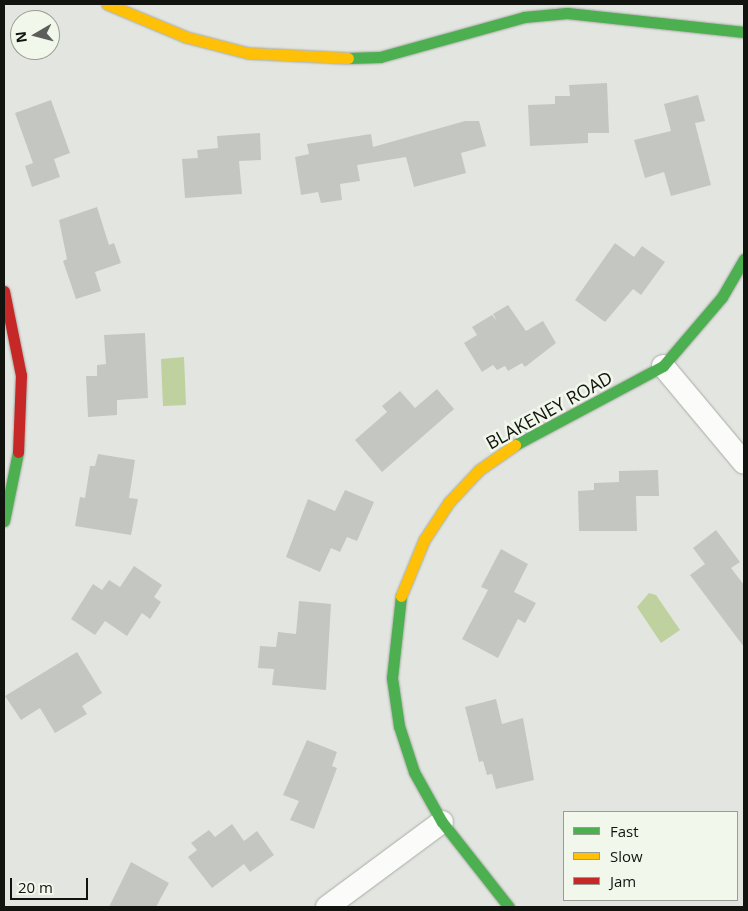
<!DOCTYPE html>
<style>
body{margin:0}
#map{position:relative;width:748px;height:911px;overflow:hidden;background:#e3e6e0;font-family:"Open Sans",sans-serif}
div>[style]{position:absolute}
.water>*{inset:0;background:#bed19f}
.building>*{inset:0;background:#c4c6c1}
.roads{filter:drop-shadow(0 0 1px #a9aba6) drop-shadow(0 0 1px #a9aba6)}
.street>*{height:22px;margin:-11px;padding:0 11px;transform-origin:11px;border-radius:11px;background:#fbfbfa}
.fast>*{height:11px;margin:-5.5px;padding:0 5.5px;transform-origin:5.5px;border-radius:5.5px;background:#4caf50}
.slow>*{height:11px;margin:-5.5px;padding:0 5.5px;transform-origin:5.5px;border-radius:5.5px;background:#ffc107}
.jam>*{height:11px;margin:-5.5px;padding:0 5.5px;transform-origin:5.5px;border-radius:5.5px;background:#c62828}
span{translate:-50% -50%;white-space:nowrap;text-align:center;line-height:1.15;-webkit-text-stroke:5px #f1f7ea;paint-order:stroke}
.street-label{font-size:18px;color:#121410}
.frame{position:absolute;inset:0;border:5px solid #121410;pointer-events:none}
.legend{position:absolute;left:563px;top:811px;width:175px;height:90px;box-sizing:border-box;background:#f1f7ea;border:1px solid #989c93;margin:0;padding:6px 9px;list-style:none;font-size:15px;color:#121410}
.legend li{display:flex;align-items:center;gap:10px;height:25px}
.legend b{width:25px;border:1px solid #989c93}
.north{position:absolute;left:10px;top:10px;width:50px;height:50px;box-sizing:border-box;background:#f1f7ea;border:1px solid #989c93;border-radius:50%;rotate:262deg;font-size:14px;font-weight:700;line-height:20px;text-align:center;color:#121410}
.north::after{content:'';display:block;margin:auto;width:18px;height:22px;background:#5b5e59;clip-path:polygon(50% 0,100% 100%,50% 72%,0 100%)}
.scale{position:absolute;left:10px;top:878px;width:78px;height:22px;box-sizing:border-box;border:2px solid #121410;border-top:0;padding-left:6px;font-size:15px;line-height:18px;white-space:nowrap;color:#121410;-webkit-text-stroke:4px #f1f7ea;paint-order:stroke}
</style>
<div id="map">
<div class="water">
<div style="clip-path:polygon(184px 357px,186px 405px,163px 406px,161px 359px)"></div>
<div style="clip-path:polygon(649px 593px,656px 595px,680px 630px,661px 643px,637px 607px)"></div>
</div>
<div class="building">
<div style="clip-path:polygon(607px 83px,609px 133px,588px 133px,588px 143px,530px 146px,528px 105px,555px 104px,555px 96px,570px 96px,569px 85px)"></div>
<div style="clip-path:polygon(698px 95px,705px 121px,695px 123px,711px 185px,671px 196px,664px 172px,645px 178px,634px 140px,671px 131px,664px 104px)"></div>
<div style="clip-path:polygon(51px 100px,70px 153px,54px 159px,60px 177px,32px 187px,25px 166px,33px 163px,15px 113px)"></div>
<div style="clip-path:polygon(465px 121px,479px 121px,486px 146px,461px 153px,466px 173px,414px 187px,406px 157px,357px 165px,360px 181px,340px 184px,342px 200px,321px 203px,318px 192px,301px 195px,295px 157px,309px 154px,307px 144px,371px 134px,373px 147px)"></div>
<div style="clip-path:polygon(260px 133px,261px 160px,239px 161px,242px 194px,185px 198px,182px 159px,198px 158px,197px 150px,218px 148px,217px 136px)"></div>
<div style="clip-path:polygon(97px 207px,109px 245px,114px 243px,121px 263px,95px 272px,101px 291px,76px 299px,63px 261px,67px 259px,59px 220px)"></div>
<div style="clip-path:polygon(615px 243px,634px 257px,642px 246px,665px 262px,641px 295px,633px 289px,605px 322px,575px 300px)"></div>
<div style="clip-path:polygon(508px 305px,526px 331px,543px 321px,556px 343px,525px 367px,522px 363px,508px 371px,505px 366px,497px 370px,493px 365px,482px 372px,464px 343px,477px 335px,472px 327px,492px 315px,497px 321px,493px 314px)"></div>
<div style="clip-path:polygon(145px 333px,148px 398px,117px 400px,117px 415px,88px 417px,86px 376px,97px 376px,97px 365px,106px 364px,104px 335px)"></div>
<div style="clip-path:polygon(437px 389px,454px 409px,382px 472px,355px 440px,387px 412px,382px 406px,400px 391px,415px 408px)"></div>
<div style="clip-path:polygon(98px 454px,135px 460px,129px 498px,138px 499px,131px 535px,75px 526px,80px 497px,85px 498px,90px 466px,95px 466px)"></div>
<div style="clip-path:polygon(658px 470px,659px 496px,636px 496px,637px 531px,579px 531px,578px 491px,594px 490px,594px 483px,619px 482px,619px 471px)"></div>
<div style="clip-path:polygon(345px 490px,374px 502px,357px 541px,347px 537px,340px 552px,331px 548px,320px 572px,286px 557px,308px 499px,335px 511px)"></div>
<div style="clip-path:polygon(716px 530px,740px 562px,731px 568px,744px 585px,744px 647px,690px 575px,705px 564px,693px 548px)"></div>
<div style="clip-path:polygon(501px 549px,528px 564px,514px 592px,536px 603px,525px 623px,518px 619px,498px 658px,462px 639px,488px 590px,481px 587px)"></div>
<div style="clip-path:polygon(134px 566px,162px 585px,154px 597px,161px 602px,150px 619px,142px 613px,127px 636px,105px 621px,95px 635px,71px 619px,93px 584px,102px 590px,109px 580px,120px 587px)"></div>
<div style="clip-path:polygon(299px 601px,331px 604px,326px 690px,272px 685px,274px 669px,258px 668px,260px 646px,276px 647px,278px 632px,296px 634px)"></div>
<div style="clip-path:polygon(77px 652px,102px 693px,82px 706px,87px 714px,55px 733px,40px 708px,21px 720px,5px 696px)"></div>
<div style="clip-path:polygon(496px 699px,502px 724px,523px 718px,534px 780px,496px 789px,492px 774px,487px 775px,483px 761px,479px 762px,465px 707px)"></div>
<div style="clip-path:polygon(307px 740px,337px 752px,332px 766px,337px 768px,314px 829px,290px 820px,299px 801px,283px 795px)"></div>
<div style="clip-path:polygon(232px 824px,244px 841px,257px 831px,274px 855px,250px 872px,244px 864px,212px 888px,188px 857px,197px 850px,191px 843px,209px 830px,215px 837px)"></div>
<div style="clip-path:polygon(131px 862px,169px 883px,156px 907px,109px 907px)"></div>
</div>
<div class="roads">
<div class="street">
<div style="left:663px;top:366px;width:126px;rotate:50.1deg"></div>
<div style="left:327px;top:907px;width:143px;rotate:-36.5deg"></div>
</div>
<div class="fast">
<div style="left:348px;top:58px;width:32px;rotate:-2deg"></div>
<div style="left:380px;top:57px;width:149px;rotate:-15.5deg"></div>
<div style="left:524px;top:17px;width:43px;rotate:-5.3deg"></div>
<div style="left:567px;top:13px;width:178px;rotate:6.1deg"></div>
<div style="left:515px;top:445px;width:168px;rotate:-28.1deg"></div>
<div style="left:663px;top:366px;width:91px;rotate:-49.5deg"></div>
<div style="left:722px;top:297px;width:44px;rotate:-59.9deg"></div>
<div style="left:4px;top:521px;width:70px;rotate:-78.5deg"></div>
<div style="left:401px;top:596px;width:82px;rotate:96.3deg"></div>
<div style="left:392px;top:678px;width:49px;rotate:81.7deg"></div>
<div style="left:399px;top:726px;width:48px;rotate:71.9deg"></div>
<div style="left:414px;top:772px;width:57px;rotate:60.8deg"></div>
<div style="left:442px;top:822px;width:108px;rotate:51.8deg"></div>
</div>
<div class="slow">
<div style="left:107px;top:4px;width:86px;rotate:22.7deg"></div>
<div style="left:186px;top:37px;width:64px;rotate:14.5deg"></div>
<div style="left:248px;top:53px;width:100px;rotate:2.9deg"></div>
<div style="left:401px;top:596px;width:61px;rotate:-67.7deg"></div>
<div style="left:424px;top:540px;width:45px;rotate:-56.7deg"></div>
<div style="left:449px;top:502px;width:44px;rotate:-46.8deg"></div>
<div style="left:479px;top:470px;width:44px;rotate:-34.8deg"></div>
</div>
<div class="jam">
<div style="left:4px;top:291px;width:86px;rotate:78.6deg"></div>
<div style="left:21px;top:375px;width:77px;rotate:92.2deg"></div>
</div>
</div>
<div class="street-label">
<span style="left:549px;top:410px;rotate:-29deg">BLAKENEY ROAD</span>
</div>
<div class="frame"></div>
<ul class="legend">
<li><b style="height:6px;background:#4caf50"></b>Fast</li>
<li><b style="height:6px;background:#ffc107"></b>Slow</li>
<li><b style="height:6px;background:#c62828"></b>Jam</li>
</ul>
<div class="north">N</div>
<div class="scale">20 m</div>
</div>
